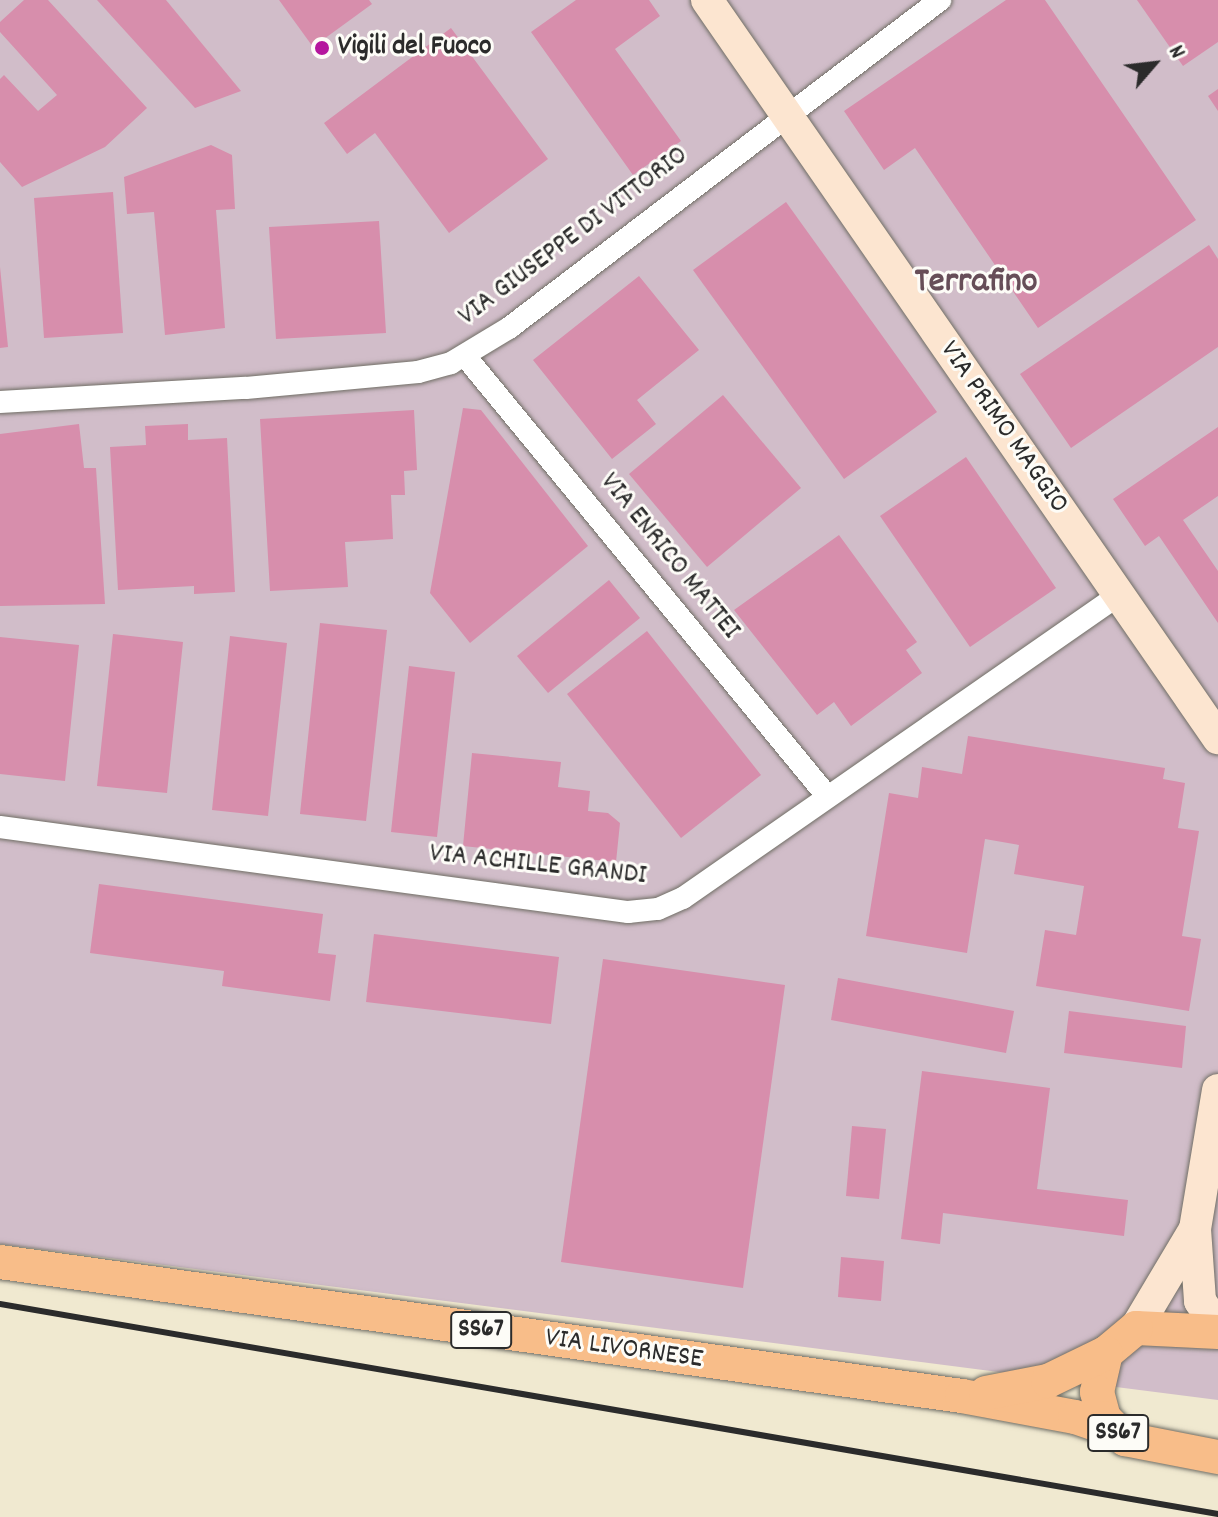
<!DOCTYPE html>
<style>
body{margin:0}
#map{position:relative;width:1218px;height:1517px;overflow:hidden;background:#f0e9d0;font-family:Dekko,sans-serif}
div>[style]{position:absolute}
.industrial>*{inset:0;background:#d1bdc9}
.building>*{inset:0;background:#d78eac}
.roads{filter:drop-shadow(0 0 2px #706e65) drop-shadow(0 0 2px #706e65)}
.street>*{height:22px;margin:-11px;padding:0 11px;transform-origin:11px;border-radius:11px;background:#fff}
.secondary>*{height:32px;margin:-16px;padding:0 16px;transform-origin:16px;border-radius:16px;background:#fce5d0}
.primary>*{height:34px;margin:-17px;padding:0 17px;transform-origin:17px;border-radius:17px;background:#f8bd89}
.rail>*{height:6px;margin:-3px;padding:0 3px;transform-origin:3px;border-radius:3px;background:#2b2b2b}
.dots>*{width:22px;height:22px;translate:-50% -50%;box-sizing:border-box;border:4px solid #fdfcf7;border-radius:50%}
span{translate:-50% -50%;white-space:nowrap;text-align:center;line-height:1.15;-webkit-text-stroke:6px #fdfcf7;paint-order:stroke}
.shield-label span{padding:2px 6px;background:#fdfcf7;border:2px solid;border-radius:6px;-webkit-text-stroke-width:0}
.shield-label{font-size:26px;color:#2b2b2b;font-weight:700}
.poi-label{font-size:28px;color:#2b2b2b;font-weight:700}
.left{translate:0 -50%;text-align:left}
.street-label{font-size:28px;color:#2b2b2b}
.district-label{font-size:36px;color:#674e58;font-weight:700}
.north{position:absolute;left:1114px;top:24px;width:80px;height:80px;-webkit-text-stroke:6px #fdfcf7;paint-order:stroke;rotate:62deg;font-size:22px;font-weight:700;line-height:32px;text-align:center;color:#2b2b2b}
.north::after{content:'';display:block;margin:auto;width:28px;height:36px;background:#2b2b2b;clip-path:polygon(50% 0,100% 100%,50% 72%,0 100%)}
</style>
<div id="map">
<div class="industrial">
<div style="clip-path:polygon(0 0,1218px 0,1218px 1400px,0 1244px)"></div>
</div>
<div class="building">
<div style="clip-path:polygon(24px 0,48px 0,147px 108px,105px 147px,22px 187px,0 162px,0 79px,4px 75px,38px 111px,57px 95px,0 32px,0 22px)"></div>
<div style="clip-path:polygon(97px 0,166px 0,241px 91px,195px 108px)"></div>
<div style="clip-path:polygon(279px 0,369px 0,372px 4px,313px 47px)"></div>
<div style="clip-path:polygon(576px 0,649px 0,660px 16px,615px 49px,681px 141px,633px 175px,531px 32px)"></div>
<div style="clip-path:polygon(1006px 0,1045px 0,1196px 220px,1038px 328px,915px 148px,884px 170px,844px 111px)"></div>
<div style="clip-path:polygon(1137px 0,1218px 0,1218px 42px,1183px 66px)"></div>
<div style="clip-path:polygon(451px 28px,548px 159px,449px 233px,375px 133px,347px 154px,324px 123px)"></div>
<div style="clip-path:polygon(1218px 89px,1218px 111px,1208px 96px)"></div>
<div style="clip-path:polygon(211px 145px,232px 155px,235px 209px,216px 210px,225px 328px,165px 335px,154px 212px,127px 214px,124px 177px)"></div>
<div style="clip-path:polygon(113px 192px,123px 333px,44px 338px,34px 198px)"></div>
<div style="clip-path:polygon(786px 202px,937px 412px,844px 479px,693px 270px)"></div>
<div style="clip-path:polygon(379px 221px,386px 333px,276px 339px,269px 227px)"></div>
<div style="clip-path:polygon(1209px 245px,1218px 259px,1218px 347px,1071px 448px,1020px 374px)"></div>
<div style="clip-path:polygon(0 267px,8px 347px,0 348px)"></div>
<div style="clip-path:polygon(639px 276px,699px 350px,637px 400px,656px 424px,612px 459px,533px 360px)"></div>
<div style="clip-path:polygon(723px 395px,801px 488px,707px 567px,629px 474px)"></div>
<div style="clip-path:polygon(463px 408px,481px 410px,588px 546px,470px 643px,430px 593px)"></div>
<div style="clip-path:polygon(414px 410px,417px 470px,404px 471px,405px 495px,391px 495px,393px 539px,345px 542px,348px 587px,270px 591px,260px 419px)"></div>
<div style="clip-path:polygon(79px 424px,84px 468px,96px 468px,105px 604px,0 606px,0 434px)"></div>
<div style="clip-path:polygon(188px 424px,188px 440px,227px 438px,235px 592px,194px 594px,194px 586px,118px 590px,110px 447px,146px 445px,145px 426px)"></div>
<div style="clip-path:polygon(1218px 427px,1218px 496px,1183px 520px,1218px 571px,1218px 623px,1159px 536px,1145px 546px,1113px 499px)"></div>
<div style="clip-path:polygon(966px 457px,1056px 588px,970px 647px,880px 516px)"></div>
<div style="clip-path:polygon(839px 535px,917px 642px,906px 650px,922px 673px,851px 726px,834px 702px,817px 715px,734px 610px)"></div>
<div style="clip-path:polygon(609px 580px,640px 618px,548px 693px,517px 656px)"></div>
<div style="clip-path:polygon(320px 623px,387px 630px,366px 821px,300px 814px)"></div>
<div style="clip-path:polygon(647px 631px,761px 775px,681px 838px,567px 694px)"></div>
<div style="clip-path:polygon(113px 634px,183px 642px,167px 793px,97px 786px)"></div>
<div style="clip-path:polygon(230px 636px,287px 643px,268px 816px,212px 810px)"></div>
<div style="clip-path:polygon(0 637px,79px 645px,65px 781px,0 774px)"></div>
<div style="clip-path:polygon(409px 666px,455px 672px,437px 837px,391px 832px)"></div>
<div style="clip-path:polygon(968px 736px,1165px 768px,1163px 779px,1185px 783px,1178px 828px,1199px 831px,1182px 936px,1201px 939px,1189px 1011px,1036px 986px,1045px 930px,1076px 935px,1084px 886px,1014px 874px,1019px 845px,985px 839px,967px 953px,866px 936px,889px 793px,918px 798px,922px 767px,962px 774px)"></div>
<div style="clip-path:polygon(472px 753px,561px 762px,558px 787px,590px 791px,588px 811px,608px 813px,620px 823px,616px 862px,463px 846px)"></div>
<div style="clip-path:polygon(99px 884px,323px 914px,318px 953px,336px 955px,330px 1001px,222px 986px,224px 971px,90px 953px)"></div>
<div style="clip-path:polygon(374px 934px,559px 957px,551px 1024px,366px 1002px)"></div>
<div style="clip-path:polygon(603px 959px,785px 985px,743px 1288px,561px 1262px)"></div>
<div style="clip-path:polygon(838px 978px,1014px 1011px,1006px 1053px,831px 1020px)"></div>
<div style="clip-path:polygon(1069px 1011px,1186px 1026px,1182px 1068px,1064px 1053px)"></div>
<div style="clip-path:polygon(922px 1071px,1050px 1088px,1037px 1189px,1128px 1200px,1124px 1236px,943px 1213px,940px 1244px,901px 1239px)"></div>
<div style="clip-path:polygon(852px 1126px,886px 1129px,879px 1199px,846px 1196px)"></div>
<div style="clip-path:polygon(841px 1257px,884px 1261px,881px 1301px,838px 1297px)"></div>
</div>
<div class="roads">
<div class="street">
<div style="left:465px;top:356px;width:570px;rotate:50.55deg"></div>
<div style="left:0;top:402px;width:246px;rotate:-3.3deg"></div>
<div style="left:246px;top:388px;width:173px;rotate:-5.3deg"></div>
<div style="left:418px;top:372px;width:34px;rotate:-15deg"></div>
<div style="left:451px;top:363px;width:68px;rotate:-31.1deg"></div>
<div style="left:509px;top:328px;width:542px;rotate:-37.27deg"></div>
<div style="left:0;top:827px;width:634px;rotate:7.71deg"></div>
<div style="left:628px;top:912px;width:30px;rotate:-6deg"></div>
<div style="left:658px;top:909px;width:27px;rotate:-24deg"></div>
<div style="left:683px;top:898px;width:532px;rotate:-34.82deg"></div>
</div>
<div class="secondary">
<div style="left:707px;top:0;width:898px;rotate:55.3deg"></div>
<div style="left:1218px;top:1090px;width:141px;rotate:99.4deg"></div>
<div style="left:1195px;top:1229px;width:72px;rotate:86deg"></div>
<div style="left:1200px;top:1301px;width:32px;rotate:56deg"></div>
<div style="left:1136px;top:1328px;width:115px;rotate:-59.2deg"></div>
</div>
<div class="primary">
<div style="left:0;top:1262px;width:971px;rotate:7.93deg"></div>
<div style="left:962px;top:1396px;width:115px;rotate:10.5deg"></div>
<div style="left:1075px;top:1417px;width:40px;rotate:18.9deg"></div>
<div style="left:1218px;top:1332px;width:82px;rotate:-177.2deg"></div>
<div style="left:1136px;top:1328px;width:39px;rotate:140deg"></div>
<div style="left:1106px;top:1353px;width:40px;rotate:103deg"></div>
<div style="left:1097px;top:1392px;width:27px;rotate:75deg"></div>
<div style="left:1104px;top:1418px;width:30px;rotate:45deg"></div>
<div style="left:1125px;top:1439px;width:95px;rotate:11deg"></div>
<div style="left:986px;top:1393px;width:63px;rotate:-11deg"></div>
<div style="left:1048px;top:1381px;width:64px;rotate:-25.8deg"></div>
</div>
</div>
<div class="rail">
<div style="left:0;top:1304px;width:1236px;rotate:9.78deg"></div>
</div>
<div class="dots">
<div style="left:322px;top:48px;background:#b5179e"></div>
</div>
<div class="shield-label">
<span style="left:481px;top:1330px">SS67</span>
<span style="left:1118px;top:1433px">SS67</span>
</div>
<div class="poi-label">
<span class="left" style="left:338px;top:48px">Vigili del Fuoco</span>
</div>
<div class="street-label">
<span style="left:574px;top:237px;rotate:-37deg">VIA GIUSEPPE DI VITTORIO</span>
<span style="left:1003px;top:428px;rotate:55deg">VIA PRIMO MAGGIO</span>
<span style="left:669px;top:557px;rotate:51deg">VIA ENRICO MATTEI</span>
<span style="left:538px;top:866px;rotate:6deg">VIA ACHILLE GRANDI</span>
<span style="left:624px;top:1350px;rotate:8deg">VIA LIVORNESE</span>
</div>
<div class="district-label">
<span style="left:976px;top:284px">Terrafino</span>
</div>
<div class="north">N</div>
</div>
